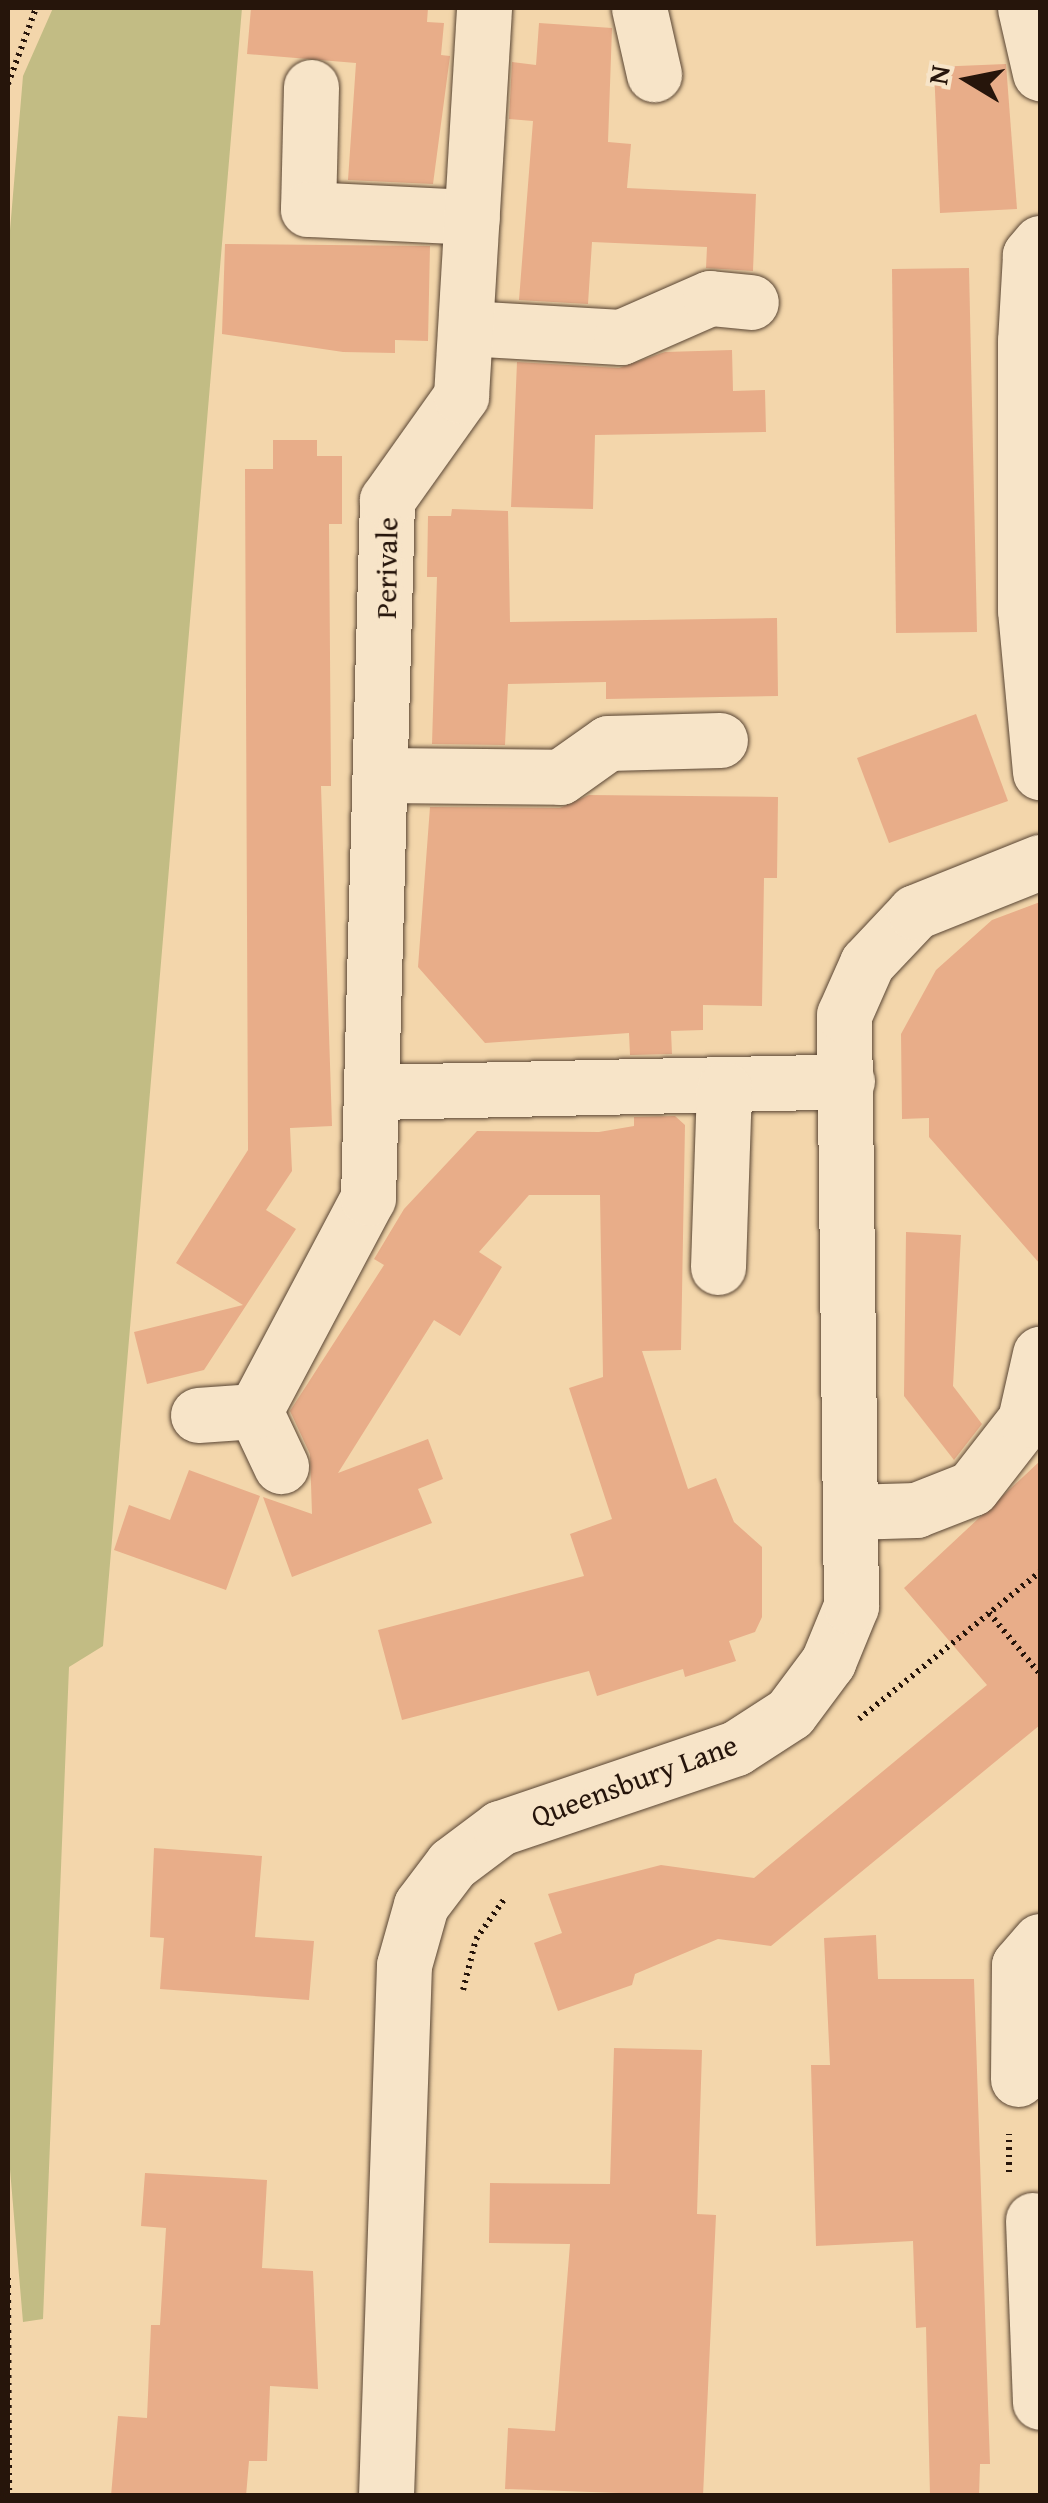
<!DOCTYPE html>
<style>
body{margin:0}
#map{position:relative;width:1048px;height:2503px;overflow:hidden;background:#f3d6ab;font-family:"Gentium Book Plus",serif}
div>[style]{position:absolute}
.green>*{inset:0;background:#c2bc84}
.building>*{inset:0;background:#e8ad89}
.path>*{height:6px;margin-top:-3px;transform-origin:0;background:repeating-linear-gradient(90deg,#26150b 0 2.5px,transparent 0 7.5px)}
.roads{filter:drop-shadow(0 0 2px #594533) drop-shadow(0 0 2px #594533)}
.minor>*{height:55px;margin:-27.5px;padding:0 27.5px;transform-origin:27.5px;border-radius:27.5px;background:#f7e4c8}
span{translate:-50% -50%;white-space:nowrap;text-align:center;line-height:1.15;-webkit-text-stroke:10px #f7e4c8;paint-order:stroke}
.street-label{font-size:30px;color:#26150b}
.frame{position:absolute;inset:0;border:10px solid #26150b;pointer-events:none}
.north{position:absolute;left:918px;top:30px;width:100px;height:100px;-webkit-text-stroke:8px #f7e4c8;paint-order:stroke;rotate:280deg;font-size:28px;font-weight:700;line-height:40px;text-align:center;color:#26150b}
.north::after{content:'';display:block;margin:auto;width:35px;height:45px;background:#26150b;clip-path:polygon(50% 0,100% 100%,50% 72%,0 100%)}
</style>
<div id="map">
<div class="green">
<div style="clip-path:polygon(53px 8px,242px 8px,103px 1646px,69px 1667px,43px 2319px,23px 2322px,8px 2146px,8px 254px,23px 76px)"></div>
</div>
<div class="building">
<div style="clip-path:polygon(251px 8px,428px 8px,427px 22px,444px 23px,441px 55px,450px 56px,433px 184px,348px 180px,356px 63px,247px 54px)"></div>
<div style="clip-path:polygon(539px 23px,612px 28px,608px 142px,631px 144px,627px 188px,756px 194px,753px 271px,706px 268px,707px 247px,592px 242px,588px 304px,519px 300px,533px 121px,509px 119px,512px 62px,536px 65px)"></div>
<div style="clip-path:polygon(1006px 64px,1017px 209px,940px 213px,934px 67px)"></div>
<div style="clip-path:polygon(225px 244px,430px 246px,428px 341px,395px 340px,395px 353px,343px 352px,222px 334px)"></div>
<div style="clip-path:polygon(969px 268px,977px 632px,896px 633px,892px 269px)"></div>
<div style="clip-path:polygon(732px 350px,733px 391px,765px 390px,766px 432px,595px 435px,593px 509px,511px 507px,517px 362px,619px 368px,665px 352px)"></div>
<div style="clip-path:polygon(273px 440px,317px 440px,317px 456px,342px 456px,342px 524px,329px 524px,331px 786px,321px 786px,332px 1126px,290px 1128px,292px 1171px,266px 1210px,296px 1229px,204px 1370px,147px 1384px,134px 1332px,243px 1305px,176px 1263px,248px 1150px,245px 469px,273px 469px)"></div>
<div style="clip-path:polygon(452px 509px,508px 511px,510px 622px,777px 618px,778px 696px,606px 699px,606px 682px,508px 684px,505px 745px,432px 744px,437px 577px,427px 577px,428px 516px,451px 516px)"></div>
<div style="clip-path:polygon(976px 714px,1008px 801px,889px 843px,857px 758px)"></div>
<div style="clip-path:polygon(589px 795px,778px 797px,777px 878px,764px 878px,762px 1006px,703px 1005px,703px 1030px,671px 1031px,672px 1054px,630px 1055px,629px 1033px,485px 1043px,418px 967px,430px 807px,560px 808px)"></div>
<div style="clip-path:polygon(1040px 902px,1040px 1264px,929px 1137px,929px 1118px,902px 1119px,901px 1034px,936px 970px,992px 920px)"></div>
<div style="clip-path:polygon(675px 1116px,685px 1125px,681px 1350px,642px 1351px,688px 1489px,716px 1478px,734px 1522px,762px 1547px,762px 1617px,755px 1632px,729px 1641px,736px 1661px,685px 1677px,683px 1669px,597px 1696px,589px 1671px,402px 1720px,378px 1630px,584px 1576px,570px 1534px,612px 1519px,569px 1388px,603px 1377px,600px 1195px,529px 1195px,479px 1252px,502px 1267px,460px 1336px,434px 1320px,338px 1473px,428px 1439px,443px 1479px,418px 1489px,432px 1523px,292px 1577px,263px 1497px,312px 1514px,310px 1454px,290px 1411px,384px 1265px,374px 1259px,404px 1209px,477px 1131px,599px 1132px,634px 1126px,634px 1117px)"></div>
<div style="clip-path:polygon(906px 1232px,961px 1235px,953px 1386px,982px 1424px,954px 1460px,904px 1396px)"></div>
<div style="clip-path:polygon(1040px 1461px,1040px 1725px,771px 1946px,718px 1939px,635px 1974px,632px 1985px,558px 2011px,534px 1943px,562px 1933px,548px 1894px,661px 1865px,754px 1878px,987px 1685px,904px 1588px)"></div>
<div style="clip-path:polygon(189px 1470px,260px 1496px,226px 1590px,114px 1550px,129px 1505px,170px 1520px)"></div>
<div style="clip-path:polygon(154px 1848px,262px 1856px,255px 1937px,314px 1941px,309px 2000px,160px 1989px,164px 1938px,150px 1937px)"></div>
<div style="clip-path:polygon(876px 1935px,878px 1979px,974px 1979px,990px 2464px,980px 2464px,979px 2496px,930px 2496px,926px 2327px,916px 2328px,913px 2241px,816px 2246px,811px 2065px,830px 2065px,824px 1938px)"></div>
<div style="clip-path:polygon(614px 2048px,702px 2050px,697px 2214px,716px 2215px,703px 2496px,505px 2489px,508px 2428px,555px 2431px,570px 2244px,489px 2243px,490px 2183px,610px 2184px)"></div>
<div style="clip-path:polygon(145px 2173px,267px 2180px,262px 2268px,313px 2271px,318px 2389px,270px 2386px,267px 2461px,249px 2461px,246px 2496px,111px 2496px,118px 2416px,147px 2418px,151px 2325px,160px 2325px,166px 2228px,141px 2226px)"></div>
</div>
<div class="path">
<div style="left:8px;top:84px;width:81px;rotate:-69.8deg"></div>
<div style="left:989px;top:1613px;width:80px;rotate:50.1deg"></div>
<div style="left:859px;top:1719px;width:233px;rotate:-39.1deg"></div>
<div style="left:463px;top:1990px;width:53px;rotate:-75.7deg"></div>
<div style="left:476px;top:1939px;width:50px;rotate:-54.7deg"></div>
<div style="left:1009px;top:2172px;width:38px;rotate:-90deg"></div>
<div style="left:8px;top:2278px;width:218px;rotate:89.7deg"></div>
</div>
<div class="roads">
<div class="minor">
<div style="left:639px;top:8px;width:68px;rotate:77.2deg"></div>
<div style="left:1025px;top:8px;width:67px;rotate:77deg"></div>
<div style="left:311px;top:87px;width:122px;rotate:91.4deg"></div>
<div style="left:308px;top:209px;width:164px;rotate:2.8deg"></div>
<div style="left:1040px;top:243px;width:16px;rotate:130deg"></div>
<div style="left:1030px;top:255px;width:86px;rotate:93.3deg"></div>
<div style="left:1025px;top:341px;width:269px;rotate:90deg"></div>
<div style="left:1025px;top:610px;width:163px;rotate:84.7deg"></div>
<div style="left:466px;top:328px;width:155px;rotate:3.3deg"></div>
<div style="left:621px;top:337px;width:97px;rotate:-23.7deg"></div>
<div style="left:710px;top:298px;width:41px;rotate:5.6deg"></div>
<div style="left:382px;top:775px;width:178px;rotate:0.6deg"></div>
<div style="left:560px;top:777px;width:59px;rotate:-35.3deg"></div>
<div style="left:608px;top:743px;width:112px;rotate:-1.5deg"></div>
<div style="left:377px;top:1092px;width:470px;rotate:-1.3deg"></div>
<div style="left:718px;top:1267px;width:178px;rotate:-88.1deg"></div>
<div style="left:255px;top:1411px;width:241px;rotate:-62.1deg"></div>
<div style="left:368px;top:1198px;width:698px;rotate:-88.44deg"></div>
<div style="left:387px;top:500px;width:128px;rotate:-54.6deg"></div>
<div style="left:461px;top:396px;width:389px;rotate:-86.6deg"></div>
<div style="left:255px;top:1411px;width:61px;rotate:64.7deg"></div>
<div style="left:198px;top:1415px;width:57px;rotate:-4deg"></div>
<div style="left:850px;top:1512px;width:66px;rotate:-1.7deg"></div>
<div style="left:916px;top:1510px;width:60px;rotate:-21.4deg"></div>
<div style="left:972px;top:1488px;width:86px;rotate:-52.1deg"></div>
<div style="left:1025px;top:1420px;width:68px;rotate:-77.2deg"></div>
<div style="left:1018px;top:2079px;width:114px;rotate:-89.5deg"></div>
<div style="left:1019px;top:1965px;width:32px;rotate:-49deg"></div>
<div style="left:1033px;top:2220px;width:182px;rotate:87.8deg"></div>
<div style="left:386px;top:2496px;width:531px;rotate:-88.06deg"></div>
<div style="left:404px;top:1965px;width:62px;rotate:-74.2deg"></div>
<div style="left:421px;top:1905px;width:51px;rotate:-52.9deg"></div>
<div style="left:452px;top:1864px;width:60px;rotate:-36.9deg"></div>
<div style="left:500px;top:1828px;width:249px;rotate:-18.7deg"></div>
<div style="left:736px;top:1748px;width:64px;rotate:-32.9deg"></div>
<div style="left:790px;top:1713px;width:64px;rotate:-53.3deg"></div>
<div style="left:828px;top:1662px;width:61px;rotate:-67.7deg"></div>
<div style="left:851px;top:1606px;width:591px;rotate:-90.68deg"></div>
<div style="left:844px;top:1015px;width:57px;rotate:-66.1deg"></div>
<div style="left:867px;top:963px;width:70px;rotate:-46.7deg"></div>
<div style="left:915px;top:912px;width:135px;rotate:-21.8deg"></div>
</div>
</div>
<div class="street-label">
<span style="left:386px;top:568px;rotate:-89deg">Perivale</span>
<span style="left:634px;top:1780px;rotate:-20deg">Queensbury Lane</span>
</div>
<div class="frame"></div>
<div class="north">N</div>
</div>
